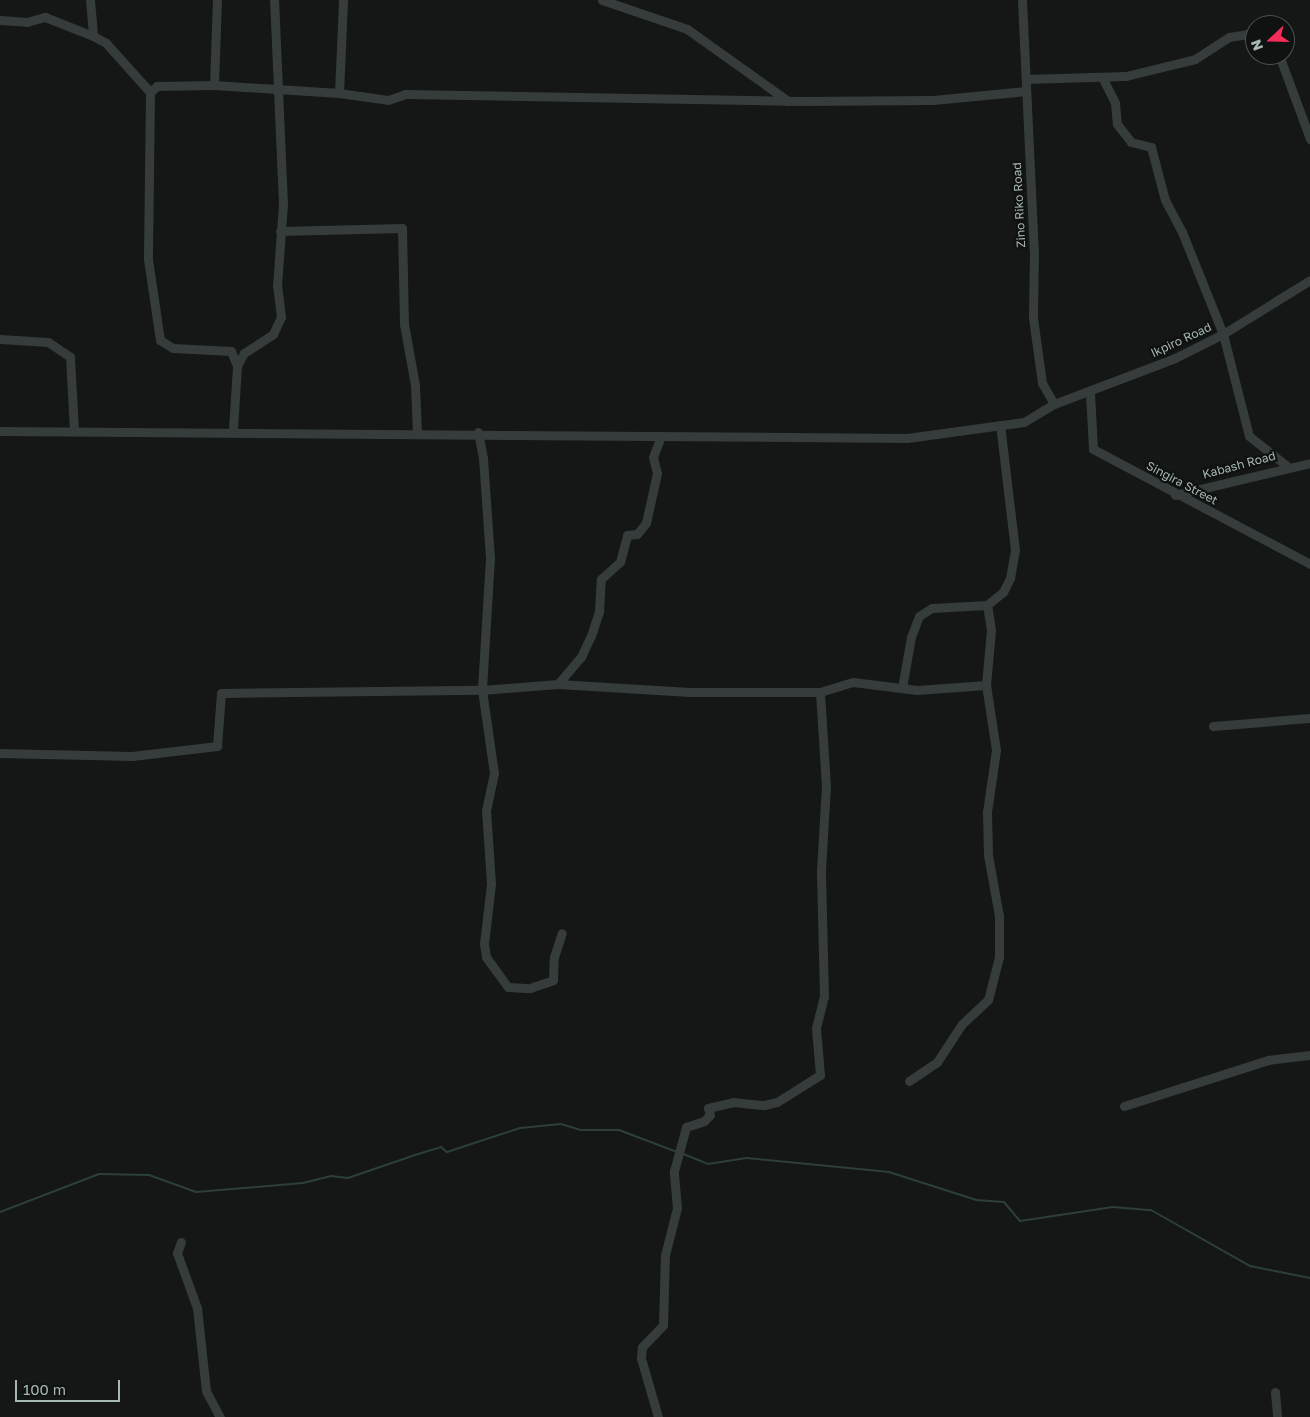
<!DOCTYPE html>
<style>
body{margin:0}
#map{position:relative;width:1310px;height:1417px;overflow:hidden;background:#151616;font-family:"Golos Text",sans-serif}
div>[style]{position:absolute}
.stream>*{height:2px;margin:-1px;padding:0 1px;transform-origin:1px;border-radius:1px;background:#2d4037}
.minor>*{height:9px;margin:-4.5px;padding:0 4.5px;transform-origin:4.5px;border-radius:4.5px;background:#353c3b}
span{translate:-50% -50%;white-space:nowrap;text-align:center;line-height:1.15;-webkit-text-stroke:4.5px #101111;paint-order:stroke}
.street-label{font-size:12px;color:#a6b7b4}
.north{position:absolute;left:1245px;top:15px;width:50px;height:50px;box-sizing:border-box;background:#101111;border:1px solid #4c5352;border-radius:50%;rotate:249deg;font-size:14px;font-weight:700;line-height:20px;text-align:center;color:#a6b7b4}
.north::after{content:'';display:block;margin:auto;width:18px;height:22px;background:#f62d5a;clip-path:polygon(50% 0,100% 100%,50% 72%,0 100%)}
.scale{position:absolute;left:15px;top:1380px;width:105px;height:22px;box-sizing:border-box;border:2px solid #a6b7b4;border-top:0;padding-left:6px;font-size:15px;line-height:18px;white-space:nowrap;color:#a6b7b4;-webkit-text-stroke:4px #101111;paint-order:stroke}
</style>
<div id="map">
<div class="stream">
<div style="left:681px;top:1153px;width:29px;rotate:22deg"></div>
<div style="left:708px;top:1164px;width:39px;rotate:-9deg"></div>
<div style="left:747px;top:1158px;width:143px;rotate:5.6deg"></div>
<div style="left:889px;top:1172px;width:91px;rotate:17.8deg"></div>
<div style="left:976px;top:1200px;width:28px;rotate:4deg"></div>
<div style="left:1004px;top:1202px;width:25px;rotate:50deg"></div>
<div style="left:1020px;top:1221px;width:94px;rotate:-8.6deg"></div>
<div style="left:1113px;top:1207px;width:38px;rotate:5deg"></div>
<div style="left:1151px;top:1210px;width:114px;rotate:29.5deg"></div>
<div style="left:1250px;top:1266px;width:61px;rotate:11.3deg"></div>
<div style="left:0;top:1212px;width:106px;rotate:-21deg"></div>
<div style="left:99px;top:1174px;width:50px;rotate:1.1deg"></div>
<div style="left:149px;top:1175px;width:50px;rotate:19.9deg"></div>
<div style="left:196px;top:1192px;width:107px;rotate:-4.8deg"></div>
<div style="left:303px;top:1183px;width:29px;rotate:-14deg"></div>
<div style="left:331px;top:1176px;width:17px;rotate:7deg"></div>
<div style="left:348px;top:1178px;width:71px;rotate:-18.9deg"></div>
<div style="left:415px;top:1155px;width:27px;rotate:-17deg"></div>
<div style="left:441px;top:1147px;width:8px;rotate:40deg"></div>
<div style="left:447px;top:1152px;width:77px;rotate:-18.2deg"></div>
<div style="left:520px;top:1128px;width:41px;rotate:-5.6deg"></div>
<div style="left:561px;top:1124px;width:21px;rotate:17deg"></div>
<div style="left:581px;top:1130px;width:38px"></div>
<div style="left:619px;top:1130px;width:62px;rotate:20.8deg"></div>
</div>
<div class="minor">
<div style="left:90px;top:0;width:36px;rotate:85deg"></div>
<div style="left:93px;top:36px;width:15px;rotate:28deg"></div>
<div style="left:106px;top:43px;width:66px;rotate:48.1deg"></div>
<div style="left:150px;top:92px;width:167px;rotate:90.7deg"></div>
<div style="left:148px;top:259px;width:82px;rotate:81.6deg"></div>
<div style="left:160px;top:340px;width:15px;rotate:32deg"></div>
<div style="left:173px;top:348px;width:58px;rotate:3deg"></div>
<div style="left:231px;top:351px;width:16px;rotate:68deg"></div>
<div style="left:237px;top:366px;width:64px;rotate:93.6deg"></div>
<div style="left:602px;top:0;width:90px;rotate:18.8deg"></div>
<div style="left:687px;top:29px;width:124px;rotate:35.5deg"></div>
<div style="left:1022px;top:0;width:251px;rotate:87.3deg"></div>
<div style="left:1034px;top:251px;width:67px;rotate:90.9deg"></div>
<div style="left:1033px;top:318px;width:66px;rotate:82.1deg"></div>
<div style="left:1042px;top:383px;width:24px;rotate:60deg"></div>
<div style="left:0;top:20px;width:27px;rotate:4deg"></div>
<div style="left:27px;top:22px;width:19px;rotate:-16deg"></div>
<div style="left:45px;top:17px;width:52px;rotate:21.6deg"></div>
<div style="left:1279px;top:55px;width:90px;rotate:69.7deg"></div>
<div style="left:1102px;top:77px;width:29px;rotate:63deg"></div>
<div style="left:1115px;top:103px;width:21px;rotate:85deg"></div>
<div style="left:1117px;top:124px;width:23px;rotate:52deg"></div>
<div style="left:1131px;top:142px;width:21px;rotate:14deg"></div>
<div style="left:1151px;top:147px;width:55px;rotate:75.2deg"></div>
<div style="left:1165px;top:200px;width:36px;rotate:62deg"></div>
<div style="left:1182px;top:232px;width:110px;rotate:68.1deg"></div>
<div style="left:1223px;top:334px;width:105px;rotate:75.7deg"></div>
<div style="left:1249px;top:436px;width:48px;rotate:38.3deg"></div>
<div style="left:1026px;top:79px;width:100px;rotate:-1.7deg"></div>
<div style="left:1126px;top:76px;width:71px;rotate:-13.8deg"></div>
<div style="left:1195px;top:59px;width:40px;rotate:-32.9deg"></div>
<div style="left:1229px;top:37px;width:26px;rotate:-9deg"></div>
<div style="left:214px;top:85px;width:85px;rotate:-88deg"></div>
<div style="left:150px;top:92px;width:9px;rotate:-41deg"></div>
<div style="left:157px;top:86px;width:57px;rotate:-1deg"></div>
<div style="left:214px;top:85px;width:125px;rotate:3.7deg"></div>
<div style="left:339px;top:93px;width:49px;rotate:8.1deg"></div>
<div style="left:388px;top:100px;width:18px;rotate:-19deg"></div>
<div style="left:405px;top:94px;width:395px;rotate:1deg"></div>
<div style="left:800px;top:101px;width:133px;rotate:-0.4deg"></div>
<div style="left:933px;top:100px;width:93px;rotate:-5.5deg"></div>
<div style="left:339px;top:93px;width:93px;rotate:-87.5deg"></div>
<div style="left:280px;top:231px;width:122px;rotate:-1.4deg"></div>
<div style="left:402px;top:228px;width:96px;rotate:88.8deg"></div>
<div style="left:404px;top:324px;width:62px;rotate:79.8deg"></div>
<div style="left:415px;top:385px;width:47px;rotate:87.6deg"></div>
<div style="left:0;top:339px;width:48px;rotate:3.6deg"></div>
<div style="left:48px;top:342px;width:27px;rotate:34deg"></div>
<div style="left:70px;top:357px;width:74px;rotate:86.9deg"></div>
<div style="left:237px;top:366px;width:15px;rotate:-62deg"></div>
<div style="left:244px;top:353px;width:35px;rotate:-33deg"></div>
<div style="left:273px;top:334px;width:19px;rotate:-65deg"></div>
<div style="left:281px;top:317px;width:31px;rotate:-97deg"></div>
<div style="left:277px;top:286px;width:82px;rotate:-85.8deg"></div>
<div style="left:283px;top:204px;width:204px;rotate:-92.5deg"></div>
<div style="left:1090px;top:393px;width:56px;rotate:86.9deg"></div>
<div style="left:1093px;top:449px;width:246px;rotate:27.9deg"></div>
<div style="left:0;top:431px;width:907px;rotate:0.44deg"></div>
<div style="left:907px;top:438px;width:118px;rotate:-7.8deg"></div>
<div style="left:1024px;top:422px;width:35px;rotate:-31deg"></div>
<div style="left:1054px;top:404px;width:129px;rotate:-20.8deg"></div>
<div style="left:1175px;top:358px;width:54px;rotate:-26.6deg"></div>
<div style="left:1223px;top:334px;width:102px;rotate:-31.8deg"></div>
<div style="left:478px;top:432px;width:26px;rotate:79deg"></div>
<div style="left:483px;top:458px;width:100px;rotate:86deg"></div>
<div style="left:490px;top:558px;width:132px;rotate:93.5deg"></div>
<div style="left:482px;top:690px;width:84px;rotate:81.8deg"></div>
<div style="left:494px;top:773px;width:38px;rotate:102deg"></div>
<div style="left:486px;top:810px;width:74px;rotate:86.1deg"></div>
<div style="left:491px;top:884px;width:60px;rotate:96.7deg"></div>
<div style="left:484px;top:944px;width:13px;rotate:81deg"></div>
<div style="left:486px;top:957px;width:37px;rotate:54deg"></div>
<div style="left:508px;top:987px;width:22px;rotate:3deg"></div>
<div style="left:530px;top:988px;width:24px;rotate:-19deg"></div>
<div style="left:553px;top:980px;width:23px;rotate:-88deg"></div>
<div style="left:554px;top:957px;width:25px;rotate:-72deg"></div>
<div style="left:1175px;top:495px;width:139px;rotate:-13.3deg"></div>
<div style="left:558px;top:684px;width:35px;rotate:-50deg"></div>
<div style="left:581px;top:657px;width:23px;rotate:-65deg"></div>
<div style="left:591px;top:636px;width:25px;rotate:-72deg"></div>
<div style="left:599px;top:612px;width:33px;rotate:-87deg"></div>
<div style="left:601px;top:579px;width:25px;rotate:-42deg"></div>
<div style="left:620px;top:562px;width:28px;rotate:-75deg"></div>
<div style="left:627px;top:535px;width:10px;rotate:-6deg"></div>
<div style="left:637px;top:534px;width:14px;rotate:-51deg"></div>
<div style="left:646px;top:523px;width:51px;rotate:-77.6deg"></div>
<div style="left:657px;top:473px;width:16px;rotate:-104deg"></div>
<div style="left:653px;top:457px;width:22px;rotate:-69deg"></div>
<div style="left:902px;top:688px;width:52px;rotate:-80deg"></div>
<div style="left:911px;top:637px;width:22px;rotate:-69deg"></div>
<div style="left:919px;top:616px;width:15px;rotate:-32deg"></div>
<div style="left:932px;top:608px;width:55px;rotate:-3.1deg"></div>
<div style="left:1213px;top:726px;width:97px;rotate:-4.7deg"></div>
<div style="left:0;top:753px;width:132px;rotate:1.3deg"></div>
<div style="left:132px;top:756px;width:86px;rotate:-6.7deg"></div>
<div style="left:217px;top:746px;width:53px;rotate:-85.7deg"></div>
<div style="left:221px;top:693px;width:261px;rotate:-0.7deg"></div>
<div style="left:482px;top:690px;width:76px;rotate:-4.5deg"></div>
<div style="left:558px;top:684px;width:132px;rotate:3.5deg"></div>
<div style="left:690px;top:692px;width:130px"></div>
<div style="left:820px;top:692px;width:34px;rotate:-17deg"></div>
<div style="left:853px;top:682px;width:64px;rotate:7.1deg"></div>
<div style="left:917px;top:690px;width:69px;rotate:-4.1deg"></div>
<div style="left:909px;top:1081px;width:34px;rotate:-34deg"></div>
<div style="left:937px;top:1062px;width:45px;rotate:-56.7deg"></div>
<div style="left:962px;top:1024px;width:35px;rotate:-43deg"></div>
<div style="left:988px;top:1000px;width:44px;rotate:-75.7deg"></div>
<div style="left:999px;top:957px;width:41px;rotate:-90deg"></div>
<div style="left:999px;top:916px;width:62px;rotate:-100.2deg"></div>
<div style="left:988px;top:855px;width:43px;rotate:-91.3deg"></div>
<div style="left:987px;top:812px;width:63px;rotate:-81.7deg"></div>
<div style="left:996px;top:750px;width:66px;rotate:-98.7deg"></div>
<div style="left:986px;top:685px;width:55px;rotate:-84.8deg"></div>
<div style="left:991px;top:630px;width:25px;rotate:-99deg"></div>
<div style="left:987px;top:605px;width:21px;rotate:-39deg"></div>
<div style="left:1003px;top:592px;width:16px;rotate:-63deg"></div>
<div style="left:1010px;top:578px;width:28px;rotate:-80deg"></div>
<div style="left:1015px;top:550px;width:126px;rotate:-96.8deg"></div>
<div style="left:1124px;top:1106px;width:151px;rotate:-17.7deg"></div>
<div style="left:1268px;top:1060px;width:42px;rotate:-6.8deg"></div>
<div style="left:181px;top:1242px;width:12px;rotate:110deg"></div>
<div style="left:177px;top:1253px;width:59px;rotate:70deg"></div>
<div style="left:197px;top:1308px;width:83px;rotate:83.8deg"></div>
<div style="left:206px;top:1391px;width:30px;rotate:62deg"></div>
<div style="left:1275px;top:1392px;width:25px;rotate:85deg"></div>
<div style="left:658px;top:1417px;width:61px;rotate:-106.1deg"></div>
<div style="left:641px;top:1358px;width:11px;rotate:-85deg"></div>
<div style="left:642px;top:1347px;width:30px;rotate:-46deg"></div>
<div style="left:663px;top:1325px;width:70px;rotate:-88.4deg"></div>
<div style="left:665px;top:1255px;width:49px;rotate:-75.7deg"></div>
<div style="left:677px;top:1208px;width:37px;rotate:-95deg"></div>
<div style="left:674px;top:1171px;width:46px;rotate:-74.7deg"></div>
<div style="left:686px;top:1127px;width:19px;rotate:-18deg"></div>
<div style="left:704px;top:1121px;width:8px;rotate:-45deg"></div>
<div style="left:710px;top:1115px;width:7px;rotate:-106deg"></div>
<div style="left:708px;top:1108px;width:26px;rotate:-13deg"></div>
<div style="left:733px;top:1102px;width:31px;rotate:6deg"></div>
<div style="left:764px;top:1105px;width:13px;rotate:-13deg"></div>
<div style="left:777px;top:1102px;width:51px;rotate:-32.1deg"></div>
<div style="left:820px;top:1075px;width:47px;rotate:-94.9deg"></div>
<div style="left:816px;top:1028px;width:32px;rotate:-76deg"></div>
<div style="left:824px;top:997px;width:127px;rotate:-91.4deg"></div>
<div style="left:821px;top:870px;width:84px;rotate:-86.6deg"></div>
<div style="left:826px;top:786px;width:94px;rotate:-93.7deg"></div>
</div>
<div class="street-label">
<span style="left:1019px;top:205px;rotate:-93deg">Zino Riko Road</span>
<span style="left:1181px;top:340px;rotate:-25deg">Ikpiro Road</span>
<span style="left:1239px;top:465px;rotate:-15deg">Kabash Road</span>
<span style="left:1182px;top:483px;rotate:28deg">Singira Street</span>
</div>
<div class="north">N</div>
<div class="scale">100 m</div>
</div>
